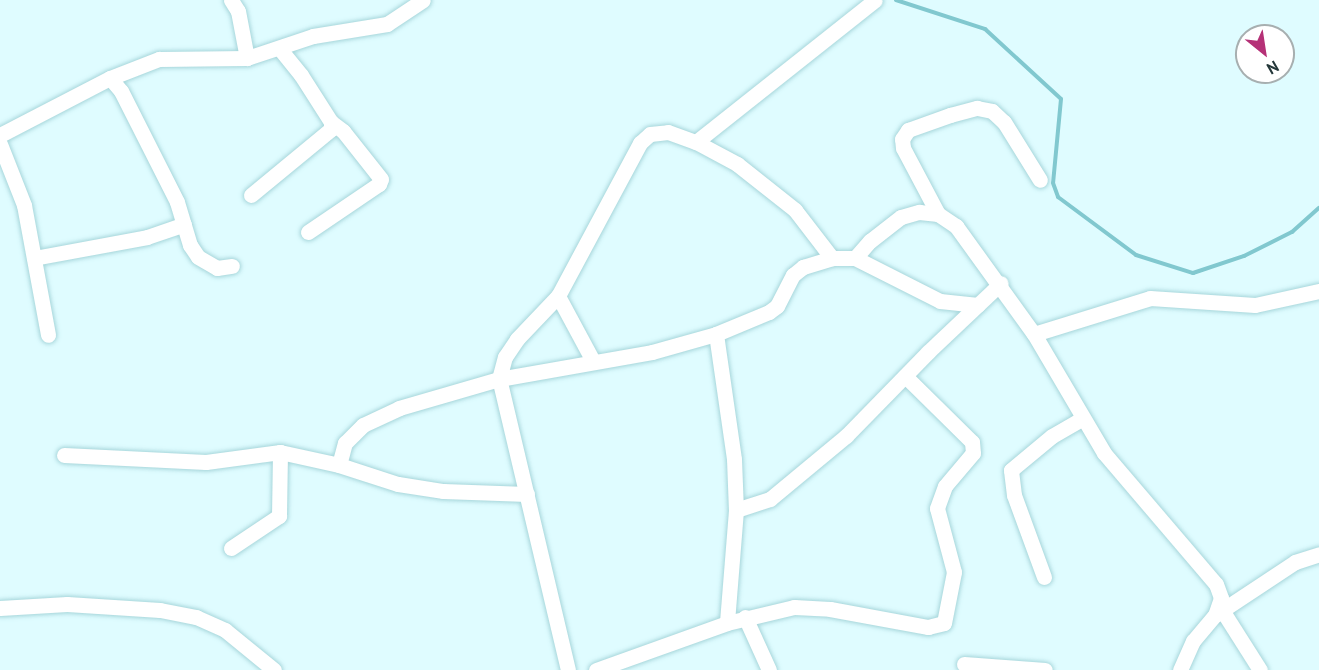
<!DOCTYPE html>
<style>
body{margin:0}
#map{position:relative;width:1319px;height:670px;overflow:hidden;background:#dffcff;font-family:"PT Sans",sans-serif}
div>[style]{position:absolute}
.stream>*{height:4px;margin:-2px;padding:0 2px;transform-origin:2px;border-radius:2px;background:#81c8cf}
.roads{filter:drop-shadow(0 0 2px #a7d6db) drop-shadow(0 0 2px #a7d6db)}
.minor>*{height:15px;margin:-7.5px;padding:0 7.5px;transform-origin:7.5px;border-radius:7.5px;background:#fff}
span{translate:-50% -50%;white-space:nowrap;text-align:center;line-height:1.15;-webkit-text-stroke:6px #fff;paint-order:stroke}
.north{position:absolute;left:1235px;top:24px;width:60px;height:60px;box-sizing:border-box;background:#fff;border:2px solid #a7afb0;border-radius:50%;rotate:150deg;font-size:16px;font-weight:700;line-height:24px;text-align:center;color:#243739}
.north::after{content:'';display:block;margin:auto;width:21px;height:27px;background:#b53177;clip-path:polygon(50% 0,100% 100%,50% 72%,0 100%)}
</style>
<div id="map">
<div class="stream">
<div style="left:896px;top:0;width:94px;rotate:18deg"></div>
<div style="left:985px;top:29px;width:103px;rotate:42.6deg"></div>
<div style="left:1061px;top:99px;width:84px;rotate:95.4deg"></div>
<div style="left:1053px;top:183px;width:15px;rotate:70deg"></div>
<div style="left:1058px;top:197px;width:97px;rotate:36.6deg"></div>
<div style="left:1136px;top:255px;width:60px;rotate:17.5deg"></div>
<div style="left:1193px;top:273px;width:54px;rotate:-18.4deg"></div>
<div style="left:1244px;top:256px;width:54px;rotate:-26.6deg"></div>
<div style="left:1292px;top:232px;width:36px;rotate:-42deg"></div>
</div>
<div class="roads">
<div class="minor">
<div style="left:231px;top:0;width:13px;rotate:58deg"></div>
<div style="left:238px;top:11px;width:48px;rotate:79.2deg"></div>
<div style="left:110px;top:78px;width:17px;rotate:50deg"></div>
<div style="left:121px;top:91px;width:124px;rotate:63.2deg"></div>
<div style="left:177px;top:202px;width:45px;rotate:73.2deg"></div>
<div style="left:190px;top:245px;width:14px;rotate:56deg"></div>
<div style="left:198px;top:257px;width:22px;rotate:30deg"></div>
<div style="left:217px;top:268px;width:15px;rotate:-8deg"></div>
<div style="left:0;top:135px;width:124px;rotate:-27.4deg"></div>
<div style="left:110px;top:78px;width:53px;rotate:-21.2deg"></div>
<div style="left:159px;top:59px;width:88px;rotate:-0.7deg"></div>
<div style="left:247px;top:58px;width:70px;rotate:-18.4deg"></div>
<div style="left:313px;top:36px;width:75px;rotate:-9.2deg"></div>
<div style="left:387px;top:24px;width:43px;rotate:-33.7deg"></div>
<div style="left:696px;top:142px;width:228px;rotate:-38.4deg"></div>
<div style="left:0;top:144px;width:66px;rotate:68.5deg"></div>
<div style="left:24px;top:205px;width:132px;rotate:79.5deg"></div>
<div style="left:251px;top:195px;width:104px;rotate:-39.5deg"></div>
<div style="left:331px;top:129px;width:7px;rotate:-90deg"></div>
<div style="left:331px;top:122px;width:56px;rotate:-122.6deg"></div>
<div style="left:301px;top:75px;width:33px;rotate:-129deg"></div>
<div style="left:938px;top:214px;width:75px;rotate:-117.9deg"></div>
<div style="left:903px;top:148px;width:9px;rotate:-96deg"></div>
<div style="left:902px;top:139px;width:11px;rotate:-56deg"></div>
<div style="left:908px;top:130px;width:45px;rotate:-19.7deg"></div>
<div style="left:950px;top:115px;width:28px;rotate:-15deg"></div>
<div style="left:977px;top:108px;width:15px;rotate:11deg"></div>
<div style="left:992px;top:111px;width:16px;rotate:43deg"></div>
<div style="left:1004px;top:122px;width:68px;rotate:58.2deg"></div>
<div style="left:308px;top:232px;width:86px;rotate:-34.1deg"></div>
<div style="left:379px;top:184px;width:5px;rotate:-68deg"></div>
<div style="left:381px;top:179px;width:61px;rotate:-128.4deg"></div>
<div style="left:343px;top:131px;width:15px;rotate:-143deg"></div>
<div style="left:34px;top:258px;width:115px;rotate:-10.5deg"></div>
<div style="left:147px;top:237px;width:39px;rotate:-19deg"></div>
<div style="left:855px;top:258px;width:23px;rotate:-49deg"></div>
<div style="left:870px;top:241px;width:39px;rotate:-38deg"></div>
<div style="left:901px;top:217px;width:19px;rotate:-16deg"></div>
<div style="left:919px;top:212px;width:19px;rotate:6deg"></div>
<div style="left:938px;top:214px;width:22px;rotate:34deg"></div>
<div style="left:956px;top:226px;width:133px;rotate:54.2deg"></div>
<div style="left:1034px;top:334px;width:138px;rotate:59.5deg"></div>
<div style="left:1104px;top:453px;width:172px;rotate:49.5deg"></div>
<div style="left:1216px;top:584px;width:15px;rotate:70deg"></div>
<div style="left:1221px;top:598px;width:18px;rotate:109deg"></div>
<div style="left:558px;top:296px;width:74px;rotate:61.7deg"></div>
<div style="left:716px;top:334px;width:126px;rotate:81.8deg"></div>
<div style="left:734px;top:459px;width:51px;rotate:87.8deg"></div>
<div style="left:736px;top:510px;width:113px;rotate:94.6deg"></div>
<div style="left:1034px;top:334px;width:121px;rotate:-17.2deg"></div>
<div style="left:1150px;top:298px;width:105px;rotate:3.8deg"></div>
<div style="left:1255px;top:305px;width:66px;rotate:-12.3deg"></div>
<div style="left:64px;top:455px;width:142px;rotate:2.8deg"></div>
<div style="left:206px;top:462px;width:75px;rotate:-7.7deg"></div>
<div style="left:280px;top:452px;width:60px;rotate:12.4deg"></div>
<div style="left:339px;top:465px;width:62px;rotate:17.9deg"></div>
<div style="left:398px;top:484px;width:46px;rotate:8.8deg"></div>
<div style="left:443px;top:491px;width:84px;rotate:2deg"></div>
<div style="left:339px;top:465px;width:23px;rotate:-75deg"></div>
<div style="left:345px;top:443px;width:25px;rotate:-45deg"></div>
<div style="left:363px;top:425px;width:40px;rotate:-25deg"></div>
<div style="left:399px;top:408px;width:104px;rotate:-16.2deg"></div>
<div style="left:499px;top:379px;width:155px;rotate:-10deg"></div>
<div style="left:652px;top:352px;width:66px;rotate:-15.7deg"></div>
<div style="left:716px;top:334px;width:57px;rotate:-22.5deg"></div>
<div style="left:769px;top:312px;width:10px;rotate:-37deg"></div>
<div style="left:777px;top:306px;width:35px;rotate:-63deg"></div>
<div style="left:793px;top:275px;width:13px;rotate:-39deg"></div>
<div style="left:803px;top:267px;width:30px;rotate:-17deg"></div>
<div style="left:736px;top:510px;width:36px;rotate:-18deg"></div>
<div style="left:770px;top:499px;width:99px;rotate:-39.7deg"></div>
<div style="left:846px;top:436px;width:117px;rotate:-45.7deg"></div>
<div style="left:928px;top:352px;width:100px;rotate:-43.4deg"></div>
<div style="left:231px;top:548px;width:58px;rotate:-33.7deg"></div>
<div style="left:279px;top:516px;width:64px;rotate:-89.1deg"></div>
<div style="left:1044px;top:577px;width:87px;rotate:-110.1deg"></div>
<div style="left:1014px;top:495px;width:25px;rotate:-97deg"></div>
<div style="left:1011px;top:470px;width:53px;rotate:-39.7deg"></div>
<div style="left:1052px;top:436px;width:34px;rotate:-30deg"></div>
<div style="left:0;top:608px;width:67px;rotate:-3.4deg"></div>
<div style="left:67px;top:604px;width:93px;rotate:3.7deg"></div>
<div style="left:160px;top:610px;width:37px;rotate:11deg"></div>
<div style="left:196px;top:617px;width:32px;rotate:24deg"></div>
<div style="left:225px;top:630px;width:63px;rotate:39.2deg"></div>
<div style="left:1222px;top:610px;width:71px;rotate:57.7deg"></div>
<div style="left:745px;top:617px;width:58px;rotate:65.6deg"></div>
<div style="left:964px;top:664px;width:81px;rotate:4.2deg"></div>
<div style="left:568px;top:670px;width:299px;rotate:-103.3deg"></div>
<div style="left:499px;top:379px;width:23px;rotate:-75deg"></div>
<div style="left:505px;top:357px;width:22px;rotate:-56deg"></div>
<div style="left:517px;top:339px;width:59px;rotate:-46.4deg"></div>
<div style="left:558px;top:296px;width:174px;rotate:-61.8deg"></div>
<div style="left:640px;top:143px;width:13px;rotate:-42deg"></div>
<div style="left:650px;top:134px;width:18px;rotate:-6deg"></div>
<div style="left:668px;top:132px;width:30px;rotate:20deg"></div>
<div style="left:696px;top:142px;width:47px;rotate:28.2deg"></div>
<div style="left:737px;top:164px;width:74px;rotate:38.4deg"></div>
<div style="left:795px;top:210px;width:61px;rotate:52.4deg"></div>
<div style="left:832px;top:258px;width:23px"></div>
<div style="left:855px;top:258px;width:95px;rotate:26.8deg"></div>
<div style="left:940px;top:301px;width:38px;rotate:6deg"></div>
<div style="left:596px;top:670px;width:139px;rotate:-19.7deg"></div>
<div style="left:727px;top:623px;width:69px;rotate:-13.4deg"></div>
<div style="left:794px;top:607px;width:36px;rotate:3deg"></div>
<div style="left:830px;top:609px;width:100px;rotate:10.4deg"></div>
<div style="left:928px;top:627px;width:16px;rotate:-14deg"></div>
<div style="left:944px;top:623px;width:52px;rotate:-78.9deg"></div>
<div style="left:954px;top:572px;width:66px;rotate:-104.9deg"></div>
<div style="left:937px;top:508px;width:23px;rotate:-70deg"></div>
<div style="left:945px;top:486px;width:43px;rotate:-49.7deg"></div>
<div style="left:973px;top:453px;width:11px;rotate:-95deg"></div>
<div style="left:972px;top:442px;width:94px;rotate:-135.4deg"></div>
<div style="left:1180px;top:670px;width:32px;rotate:-66deg"></div>
<div style="left:1193px;top:641px;width:34px;rotate:-50deg"></div>
<div style="left:1215px;top:615px;width:96px;rotate:-33.5deg"></div>
<div style="left:1295px;top:562px;width:25px;rotate:-18deg"></div>
</div>
</div>
<div class="north">N</div>
</div>
